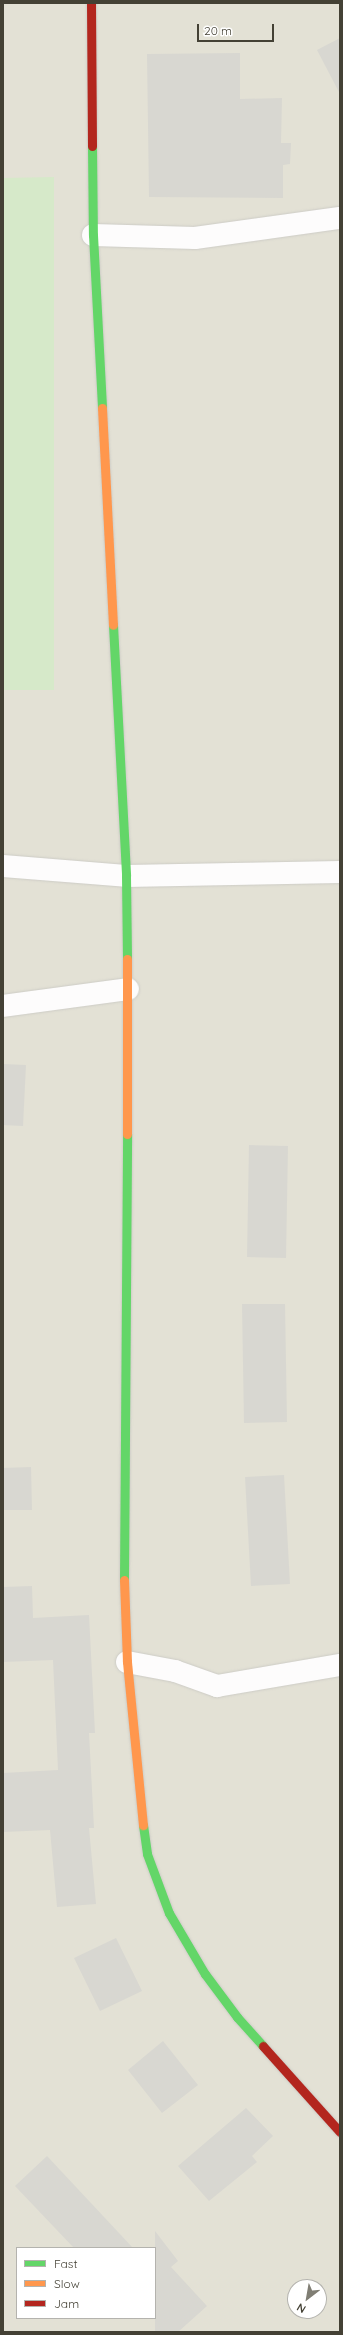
<!DOCTYPE html>
<style>
body{margin:0}
#map{position:relative;width:343px;height:2335px;overflow:hidden;background:#efeee8;font-family:Quicksand,sans-serif}
div>[style]{position:absolute}
.residential>*{inset:0;background:#e3e1d5}
.green>*{inset:0;background:#d6e9c9}
.building>*{inset:0;background:#d8d7d1}
.roads{filter:drop-shadow(0 0 1px #cdccc6) drop-shadow(0 0 1px #cdccc6)}
.street>*{height:22px;margin:-11px;padding:0 11px;transform-origin:11px;border-radius:11px;background:#fdfcfc}
.fast>*{height:9px;margin:-4.5px;padding:0 4.5px;transform-origin:4.5px;border-radius:4.5px;background:#63d668}
.slow>*{height:9px;margin:-4.5px;padding:0 4.5px;transform-origin:4.5px;border-radius:4.5px;background:#ff974d}
.jam>*{height:9px;margin:-4.5px;padding:0 4.5px;transform-origin:4.5px;border-radius:4.5px;background:#b3261e}
span{translate:-50% -50%;white-space:nowrap;text-align:center;line-height:1.15;-webkit-text-stroke:4px #fff;paint-order:stroke}
.frame{position:absolute;inset:0;border:4px solid #444135;pointer-events:none}
.legend{position:absolute;left:16px;top:2247px;width:140px;height:72px;box-sizing:border-box;background:#fff;border:1px solid #b4b3ae;margin:0;padding:5px 7px;list-style:none;font-size:12px;color:#444135}
.legend li{display:flex;align-items:center;gap:8px;height:20px}
.legend b{width:20px;border:1px solid #b4b3ae}
.north{position:absolute;left:287px;top:2279px;width:40px;height:40px;box-sizing:border-box;background:#fff;border:1px solid #b4b3ae;border-radius:50%;rotate:211deg;font-size:11px;font-weight:700;line-height:16px;text-align:center;color:#444135}
.north::after{content:'';display:block;margin:auto;width:14px;height:18px;background:#807e74;clip-path:polygon(50% 0,100% 100%,50% 72%,0 100%)}
.scale{position:absolute;left:197px;top:24px;width:77px;height:18px;box-sizing:border-box;border:2px solid #444135;border-top:0;padding-left:5px;font-size:12px;line-height:14px;white-space:nowrap;color:#444135;-webkit-text-stroke:3px #fff;paint-order:stroke}
</style>
<div id="map">
<div class="residential">
<div style="clip-path:polygon(evenodd,3px 3px,340px 3px,340px 2332px,3px 2332px,3px 3px,17px 2248px,155px 2248px,155px 2318px,17px 2318px,17px 2248px,3px 3px,295px 2287px,319px 2287px,319px 2311px,295px 2311px,295px 2287px)"></div>
</div>
<div class="green">
<div style="clip-path:polygon(54px 177px,54px 690px,3px 690px,3px 178px)"></div>
</div>
<div class="building">
<div style="clip-path:polygon(340px 38px,340px 94px,317px 50px)"></div>
<div style="clip-path:polygon(240px 53px,240px 99px,282px 98px,281px 143px,291px 143px,290px 164px,283px 165px,283px 198px,149px 197px,147px 54px)"></div>
<div style="clip-path:polygon(3px 1064px,26px 1065px,23px 1126px,3px 1125px)"></div>
<div style="clip-path:polygon(249px 1145px,288px 1146px,286px 1258px,247px 1257px)"></div>
<div style="clip-path:polygon(242px 1304px,285px 1304px,287px 1422px,244px 1423px)"></div>
<div style="clip-path:polygon(31px 1467px,32px 1510px,3px 1510px,3px 1468px)"></div>
<div style="clip-path:polygon(284px 1475px,290px 1584px,251px 1586px,245px 1477px)"></div>
<div style="clip-path:polygon(32px 1586px,33px 1618px,89px 1615px,95px 1733px,89px 1733px,94px 1828px,89px 1828px,96px 1904px,57px 1907px,50px 1830px,3px 1832px,3px 1773px,58px 1770px,53px 1660px,3px 1662px,3px 1587px)"></div>
<div style="clip-path:polygon(116px 1938px,142px 1991px,100px 2011px,74px 1958px)"></div>
<div style="clip-path:polygon(163px 2041px,198px 2085px,162px 2113px,128px 2070px)"></div>
<div style="clip-path:polygon(246px 2108px,273px 2136px,252px 2156px,257px 2162px,209px 2201px,178px 2166px)"></div>
<div style="clip-path:polygon(47px 2156px,133px 2248px,74px 2248px,15px 2186px)"></div>
<div style="clip-path:polygon(155px 2231px,178px 2261px,171px 2267px,207px 2306px,178px 2332px,155px 2332px)"></div>
</div>
<div class="roads">
<div class="street">
<div style="left:93px;top:235px;width:102px;rotate:1.7deg"></div>
<div style="left:195px;top:238px;width:146px;rotate:-7.9deg"></div>
<div style="left:3px;top:866px;width:123px;rotate:4.6deg"></div>
<div style="left:126px;top:876px;width:214px;rotate:-1.1deg"></div>
<div style="left:3px;top:1006px;width:126px;rotate:-7.7deg"></div>
<div style="left:127px;top:1662px;width:49px;rotate:10.6deg"></div>
<div style="left:175px;top:1671px;width:45px;rotate:19.7deg"></div>
<div style="left:217px;top:1686px;width:125px;rotate:-9.7deg"></div>
</div>
<div class="fast">
<div style="left:92px;top:146px;width:89px;rotate:89.4deg"></div>
<div style="left:93px;top:235px;width:173px;rotate:87deg"></div>
<div style="left:113px;top:625px;width:251px;rotate:87deg"></div>
<div style="left:126px;top:876px;width:83px;rotate:89.3deg"></div>
<div style="left:124px;top:1580px;width:446px;rotate:-89.6deg"></div>
<div style="left:143px;top:1825px;width:29px;rotate:82deg"></div>
<div style="left:147px;top:1854px;width:63px;rotate:69.6deg"></div>
<div style="left:169px;top:1913px;width:71px;rotate:59.5deg"></div>
<div style="left:205px;top:1974px;width:54px;rotate:53.3deg"></div>
<div style="left:237px;top:2017px;width:39px;rotate:48deg"></div>
</div>
<div class="slow">
<div style="left:102px;top:408px;width:217px;rotate:87.1deg"></div>
<div style="left:127px;top:1134px;width:175px;rotate:-90deg"></div>
<div style="left:124px;top:1580px;width:82px;rotate:87.9deg"></div>
<div style="left:127px;top:1662px;width:164px;rotate:84.4deg"></div>
</div>
<div class="jam">
<div style="left:91px;top:3px;width:143px;rotate:89.6deg"></div>
<div style="left:263px;top:2046px;width:115px;rotate:48.2deg"></div>
</div>
</div>
<div class="frame"></div>
<ul class="legend">
<li><b style="height:5px;background:#63d668"></b>Fast</li>
<li><b style="height:5px;background:#ff974d"></b>Slow</li>
<li><b style="height:5px;background:#b3261e"></b>Jam</li>
</ul>
<div class="north">N</div>
<div class="scale">20 m</div>
</div>
